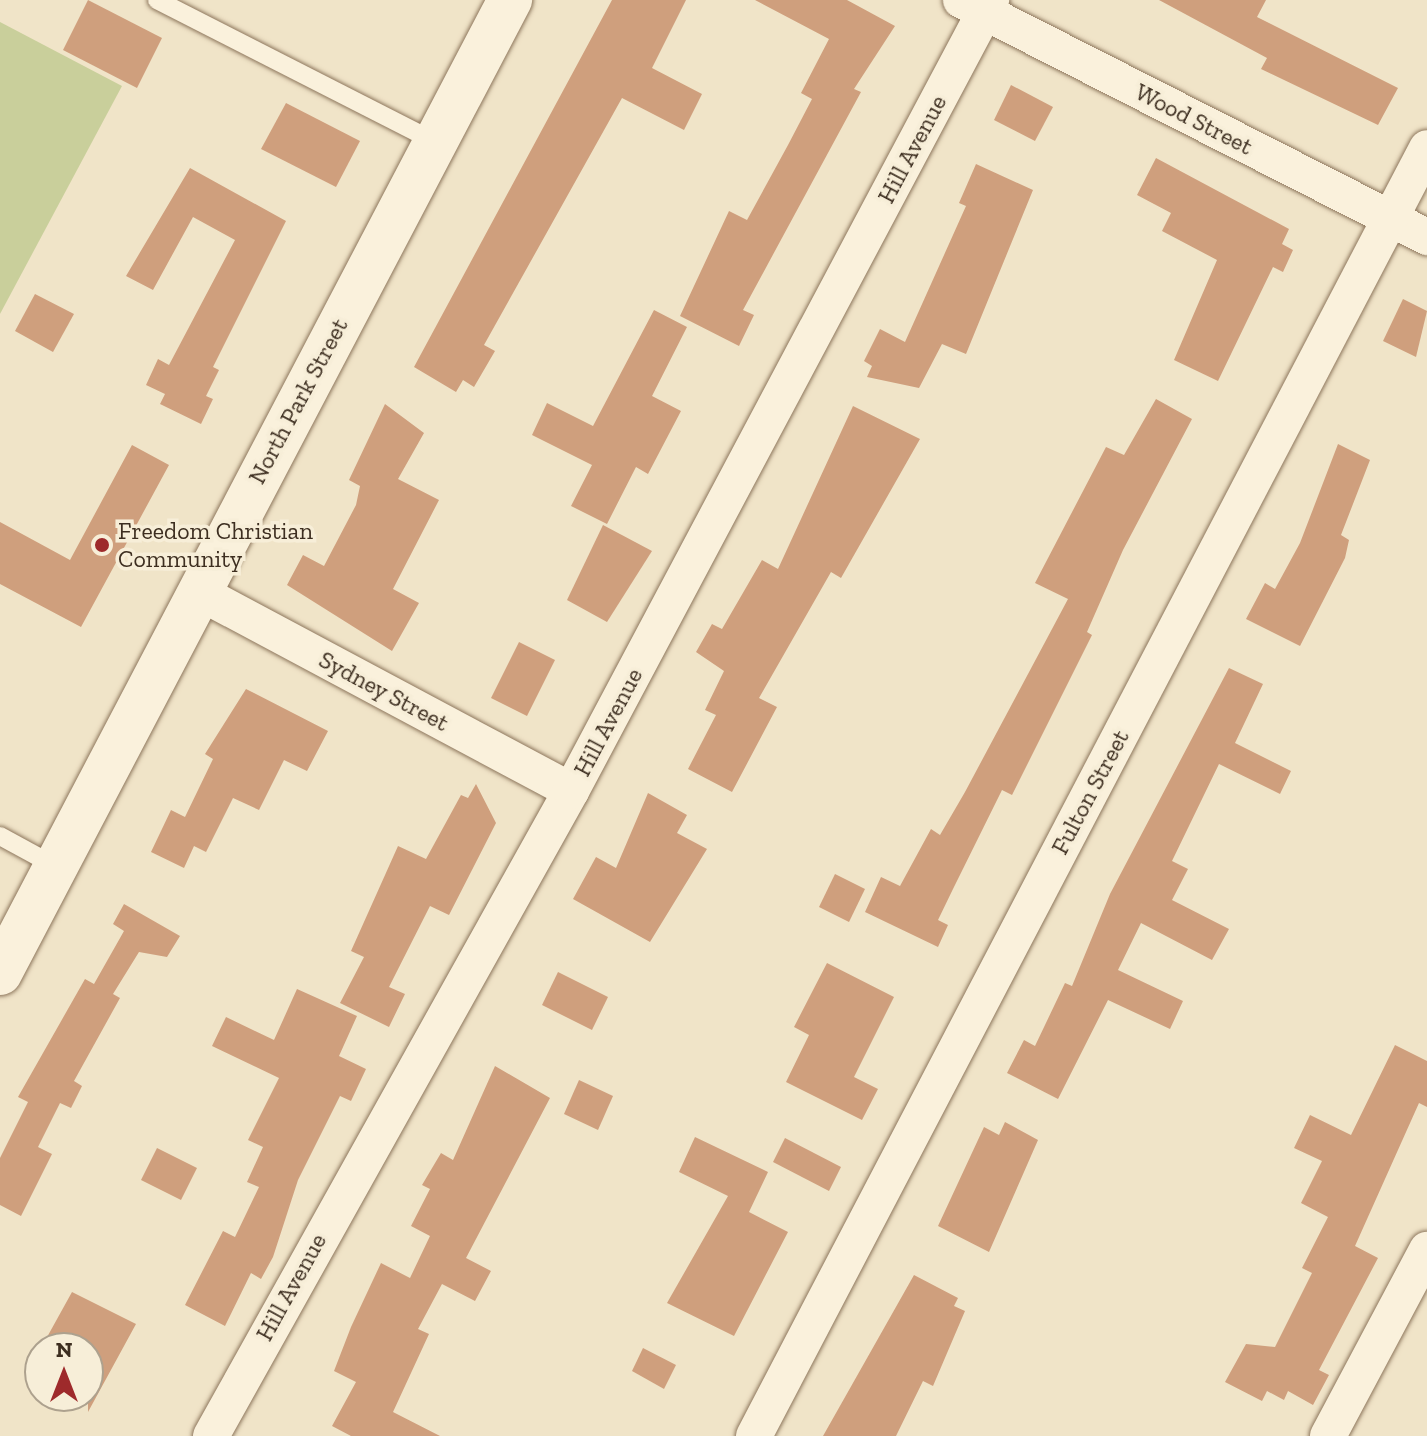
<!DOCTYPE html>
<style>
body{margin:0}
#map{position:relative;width:1427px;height:1436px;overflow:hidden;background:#f0e4c8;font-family:"Zilla Slab",serif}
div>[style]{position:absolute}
.green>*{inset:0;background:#c9cf9b}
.building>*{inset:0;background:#cf9f7d}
.roads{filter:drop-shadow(0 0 2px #8d765c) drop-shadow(0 0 2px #8d765c)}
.lane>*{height:18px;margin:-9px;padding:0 9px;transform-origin:9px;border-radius:9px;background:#faf1dc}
.street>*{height:36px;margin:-18px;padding:0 18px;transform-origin:18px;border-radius:18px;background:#faf1dc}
.secondary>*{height:44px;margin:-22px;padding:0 22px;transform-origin:22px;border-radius:22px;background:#faf1dc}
.dots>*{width:22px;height:22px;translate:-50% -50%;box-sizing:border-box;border:4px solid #f7eed8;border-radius:50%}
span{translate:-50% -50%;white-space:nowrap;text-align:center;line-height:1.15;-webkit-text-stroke:7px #f7eed8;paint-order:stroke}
.street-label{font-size:24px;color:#3d2e20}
.poi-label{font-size:24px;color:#3d2e20}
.left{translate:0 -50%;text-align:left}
.north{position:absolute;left:24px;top:1332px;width:80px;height:80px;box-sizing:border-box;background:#f7eed8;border:2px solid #ada18e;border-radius:50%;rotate:0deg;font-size:22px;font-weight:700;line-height:32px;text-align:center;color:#3d2e20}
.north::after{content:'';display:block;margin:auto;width:28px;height:36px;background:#9e2a2b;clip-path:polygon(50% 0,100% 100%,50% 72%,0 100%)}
</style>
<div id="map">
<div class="green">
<div style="clip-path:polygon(0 22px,122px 86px,0 314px)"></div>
</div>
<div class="building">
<div style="clip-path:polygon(88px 0,162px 38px,137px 88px,63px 50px)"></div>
<div style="clip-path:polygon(612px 0,686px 0,652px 68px,702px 94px,684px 130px,622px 98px,484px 345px,495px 351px,474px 387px,463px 380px,456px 392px,414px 367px)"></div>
<div style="clip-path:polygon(755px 0,847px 0,895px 26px,854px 89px,861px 92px,743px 310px,754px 315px,739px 346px,680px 316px,729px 211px,747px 220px,788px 145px,812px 99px,801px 93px,829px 39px)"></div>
<div style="clip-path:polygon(1159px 0,1266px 0,1257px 17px,1398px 88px,1378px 125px,1261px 69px,1267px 58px)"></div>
<div style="clip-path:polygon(1011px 85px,1053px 107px,1035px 141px,994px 120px)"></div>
<div style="clip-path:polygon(286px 103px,360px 141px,336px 187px,261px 149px)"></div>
<div style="clip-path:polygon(1156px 158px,1289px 229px,1282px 244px,1293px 250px,1283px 272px,1273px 267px,1218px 381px,1174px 360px,1217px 260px,1162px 231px,1171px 213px,1137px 195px)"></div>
<div style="clip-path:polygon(976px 164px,1033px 190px,966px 354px,942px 344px,919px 388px,867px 377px,872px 366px,864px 361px,880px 329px,905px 342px,966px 206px,959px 203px)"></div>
<div style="clip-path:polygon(190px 168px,286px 221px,213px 367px,219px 370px,206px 396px,213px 399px,201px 424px,160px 404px,165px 394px,146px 385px,158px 359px,169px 365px,235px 240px,193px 217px,153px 290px,126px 276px)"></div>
<div style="clip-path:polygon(35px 294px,74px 314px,53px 352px,15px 331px)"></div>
<div style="clip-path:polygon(1403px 299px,1427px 311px,1416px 357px,1383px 341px)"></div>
<div style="clip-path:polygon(654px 310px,687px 327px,652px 396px,681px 411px,648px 474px,636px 467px,607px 524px,571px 506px,592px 465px,532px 435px,547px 403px,593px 426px)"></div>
<div style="clip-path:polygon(1156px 399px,1192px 419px,1123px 550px,1087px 632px,1092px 635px,1012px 795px,1002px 790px,953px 889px,938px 920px,948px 925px,938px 947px,865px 912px,881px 877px,900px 886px,931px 829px,940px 835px,965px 792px,1068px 599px,1035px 583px,1106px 447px,1124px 455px)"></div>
<div style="clip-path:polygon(385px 404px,424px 433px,398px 479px,439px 500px,393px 589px,419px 603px,392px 651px,287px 585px,303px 555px,324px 566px,356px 505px,360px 486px,349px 480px)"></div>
<div style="clip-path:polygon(853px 406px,920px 439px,841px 578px,831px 572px,759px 698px,777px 707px,732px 792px,688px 769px,716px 715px,705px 710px,724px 671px,696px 652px,712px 624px,722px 629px,762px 560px,778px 569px)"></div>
<div style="clip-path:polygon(1338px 444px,1370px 460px,1341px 535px,1349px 540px,1345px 558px,1300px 646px,1246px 619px,1265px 583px,1275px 589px,1300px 543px)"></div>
<div style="clip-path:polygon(132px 445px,169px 465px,81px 627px,0 584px,0 522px,70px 560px)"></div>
<div style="clip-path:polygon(603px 525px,652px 551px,607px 622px,567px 600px)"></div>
<div style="clip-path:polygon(519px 642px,555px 660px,527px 716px,491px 698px)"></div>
<div style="clip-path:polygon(1229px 668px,1263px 684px,1235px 743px,1291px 771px,1280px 794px,1219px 764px,1172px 861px,1188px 869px,1172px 900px,1229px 929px,1212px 960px,1141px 923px,1118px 970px,1183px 1001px,1170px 1029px,1108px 1000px,1058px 1099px,1007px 1073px,1024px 1040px,1035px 1046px,1065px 983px,1072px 986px,1110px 894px)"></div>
<div style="clip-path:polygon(246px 689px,328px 731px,307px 771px,284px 760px,259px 810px,233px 798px,206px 852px,194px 846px,184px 868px,151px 852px,171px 810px,185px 817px,213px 759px,205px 754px)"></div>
<div style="clip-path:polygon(476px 784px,496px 823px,449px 915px,430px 906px,389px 987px,405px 994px,389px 1027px,340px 1003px,364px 957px,351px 951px,398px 846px,426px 859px,461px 795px,468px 798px)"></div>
<div style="clip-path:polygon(648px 793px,687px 815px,677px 833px,707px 849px,650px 942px,573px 899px,596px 857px,616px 868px)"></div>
<div style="clip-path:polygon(835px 874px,865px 889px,849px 922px,819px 907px)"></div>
<div style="clip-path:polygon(124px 904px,180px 936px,167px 957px,139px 952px,113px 994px,120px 998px,74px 1081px,82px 1086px,71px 1108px,60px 1103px,38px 1147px,52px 1154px,21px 1216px,0 1205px,0 1158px,28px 1102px,18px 1097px,85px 979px,94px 984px,124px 931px,113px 924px)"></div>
<div style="clip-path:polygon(827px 963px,894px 997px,854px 1077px,878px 1089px,862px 1120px,786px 1082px,809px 1035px,794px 1027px)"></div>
<div style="clip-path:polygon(558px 972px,608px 997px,592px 1030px,542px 1005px)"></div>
<div style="clip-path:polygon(297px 989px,357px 1016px,339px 1056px,366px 1069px,351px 1101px,340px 1096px,298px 1180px,273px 1257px,261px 1279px,251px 1273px,225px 1326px,185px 1305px,223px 1231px,235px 1237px,259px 1187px,247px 1182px,263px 1147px,248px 1140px,279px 1078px,212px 1046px,226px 1017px,274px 1040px)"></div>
<div style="clip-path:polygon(1395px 1045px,1427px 1061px,1427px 1107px,1419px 1103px,1355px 1246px,1378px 1258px,1319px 1370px,1329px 1375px,1313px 1405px,1288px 1391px,1284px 1400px,1267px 1391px,1262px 1401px,1225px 1382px,1246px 1344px,1275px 1347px,1312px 1273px,1302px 1268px,1328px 1217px,1301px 1203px,1322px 1161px,1294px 1148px,1310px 1115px,1351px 1135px)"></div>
<div style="clip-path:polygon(495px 1066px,550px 1098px,466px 1258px,491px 1271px,475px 1301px,442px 1284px,418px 1329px,429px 1334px,393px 1412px,440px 1436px,351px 1436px,332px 1426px,356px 1382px,334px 1371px,351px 1327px,381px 1263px,410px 1278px,430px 1236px,411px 1226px,430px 1189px,422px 1185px,441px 1153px,453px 1160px)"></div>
<div style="clip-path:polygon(579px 1080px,613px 1096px,598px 1130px,564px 1114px)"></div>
<div style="clip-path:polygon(1005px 1122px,1038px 1140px,989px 1252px,938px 1226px,984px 1127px,999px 1135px)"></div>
<div style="clip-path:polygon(695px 1137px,768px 1172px,749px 1212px,788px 1232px,734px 1336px,667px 1303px,728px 1196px,679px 1172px)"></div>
<div style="clip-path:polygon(785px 1138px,841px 1167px,829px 1191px,773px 1162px)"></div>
<div style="clip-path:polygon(157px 1148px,197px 1168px,181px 1200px,141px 1180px)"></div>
<div style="clip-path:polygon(914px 1275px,958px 1298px,954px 1306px,965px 1311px,933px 1386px,923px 1381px,896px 1436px,823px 1436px)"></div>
<div style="clip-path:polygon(72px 1292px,136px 1324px,88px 1412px,88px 1348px,41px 1348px)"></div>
<div style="clip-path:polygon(643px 1348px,676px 1365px,664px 1389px,632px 1371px)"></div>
</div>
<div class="roads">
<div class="lane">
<div style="left:157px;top:0;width:313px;rotate:27deg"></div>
<div style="left:0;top:836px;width:65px;rotate:28.5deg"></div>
</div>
<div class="street">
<div style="left:961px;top:0;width:523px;rotate:26.96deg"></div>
<div style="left:197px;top:591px;width:424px;rotate:28.1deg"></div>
<div style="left:211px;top:1436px;width:739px;rotate:-60.83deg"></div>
<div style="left:571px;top:791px;width:896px;rotate:-62.03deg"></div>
<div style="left:754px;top:1436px;width:1453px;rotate:-62.41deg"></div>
<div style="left:1328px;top:1436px;width:211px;rotate:-62deg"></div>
</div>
<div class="secondary">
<div style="left:0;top:973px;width:1099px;rotate:-62.34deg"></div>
</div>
</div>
<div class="dots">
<div style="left:102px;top:545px;background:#9e2a2b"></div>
</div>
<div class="street-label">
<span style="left:1194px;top:119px;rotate:27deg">Wood Street</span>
<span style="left:912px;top:149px;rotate:-62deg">Hill Avenue</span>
<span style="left:298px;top:401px;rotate:-62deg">North Park Street</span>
<span style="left:384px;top:691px;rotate:28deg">Sydney Street</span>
<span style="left:608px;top:722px;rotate:-62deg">Hill Avenue</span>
<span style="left:1090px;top:792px;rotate:-62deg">Fulton Street</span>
<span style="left:291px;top:1287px;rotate:-61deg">Hill Avenue</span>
</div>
<div class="poi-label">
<span class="left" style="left:118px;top:545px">Freedom Christian<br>Community</span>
</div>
<div class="north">N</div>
</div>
